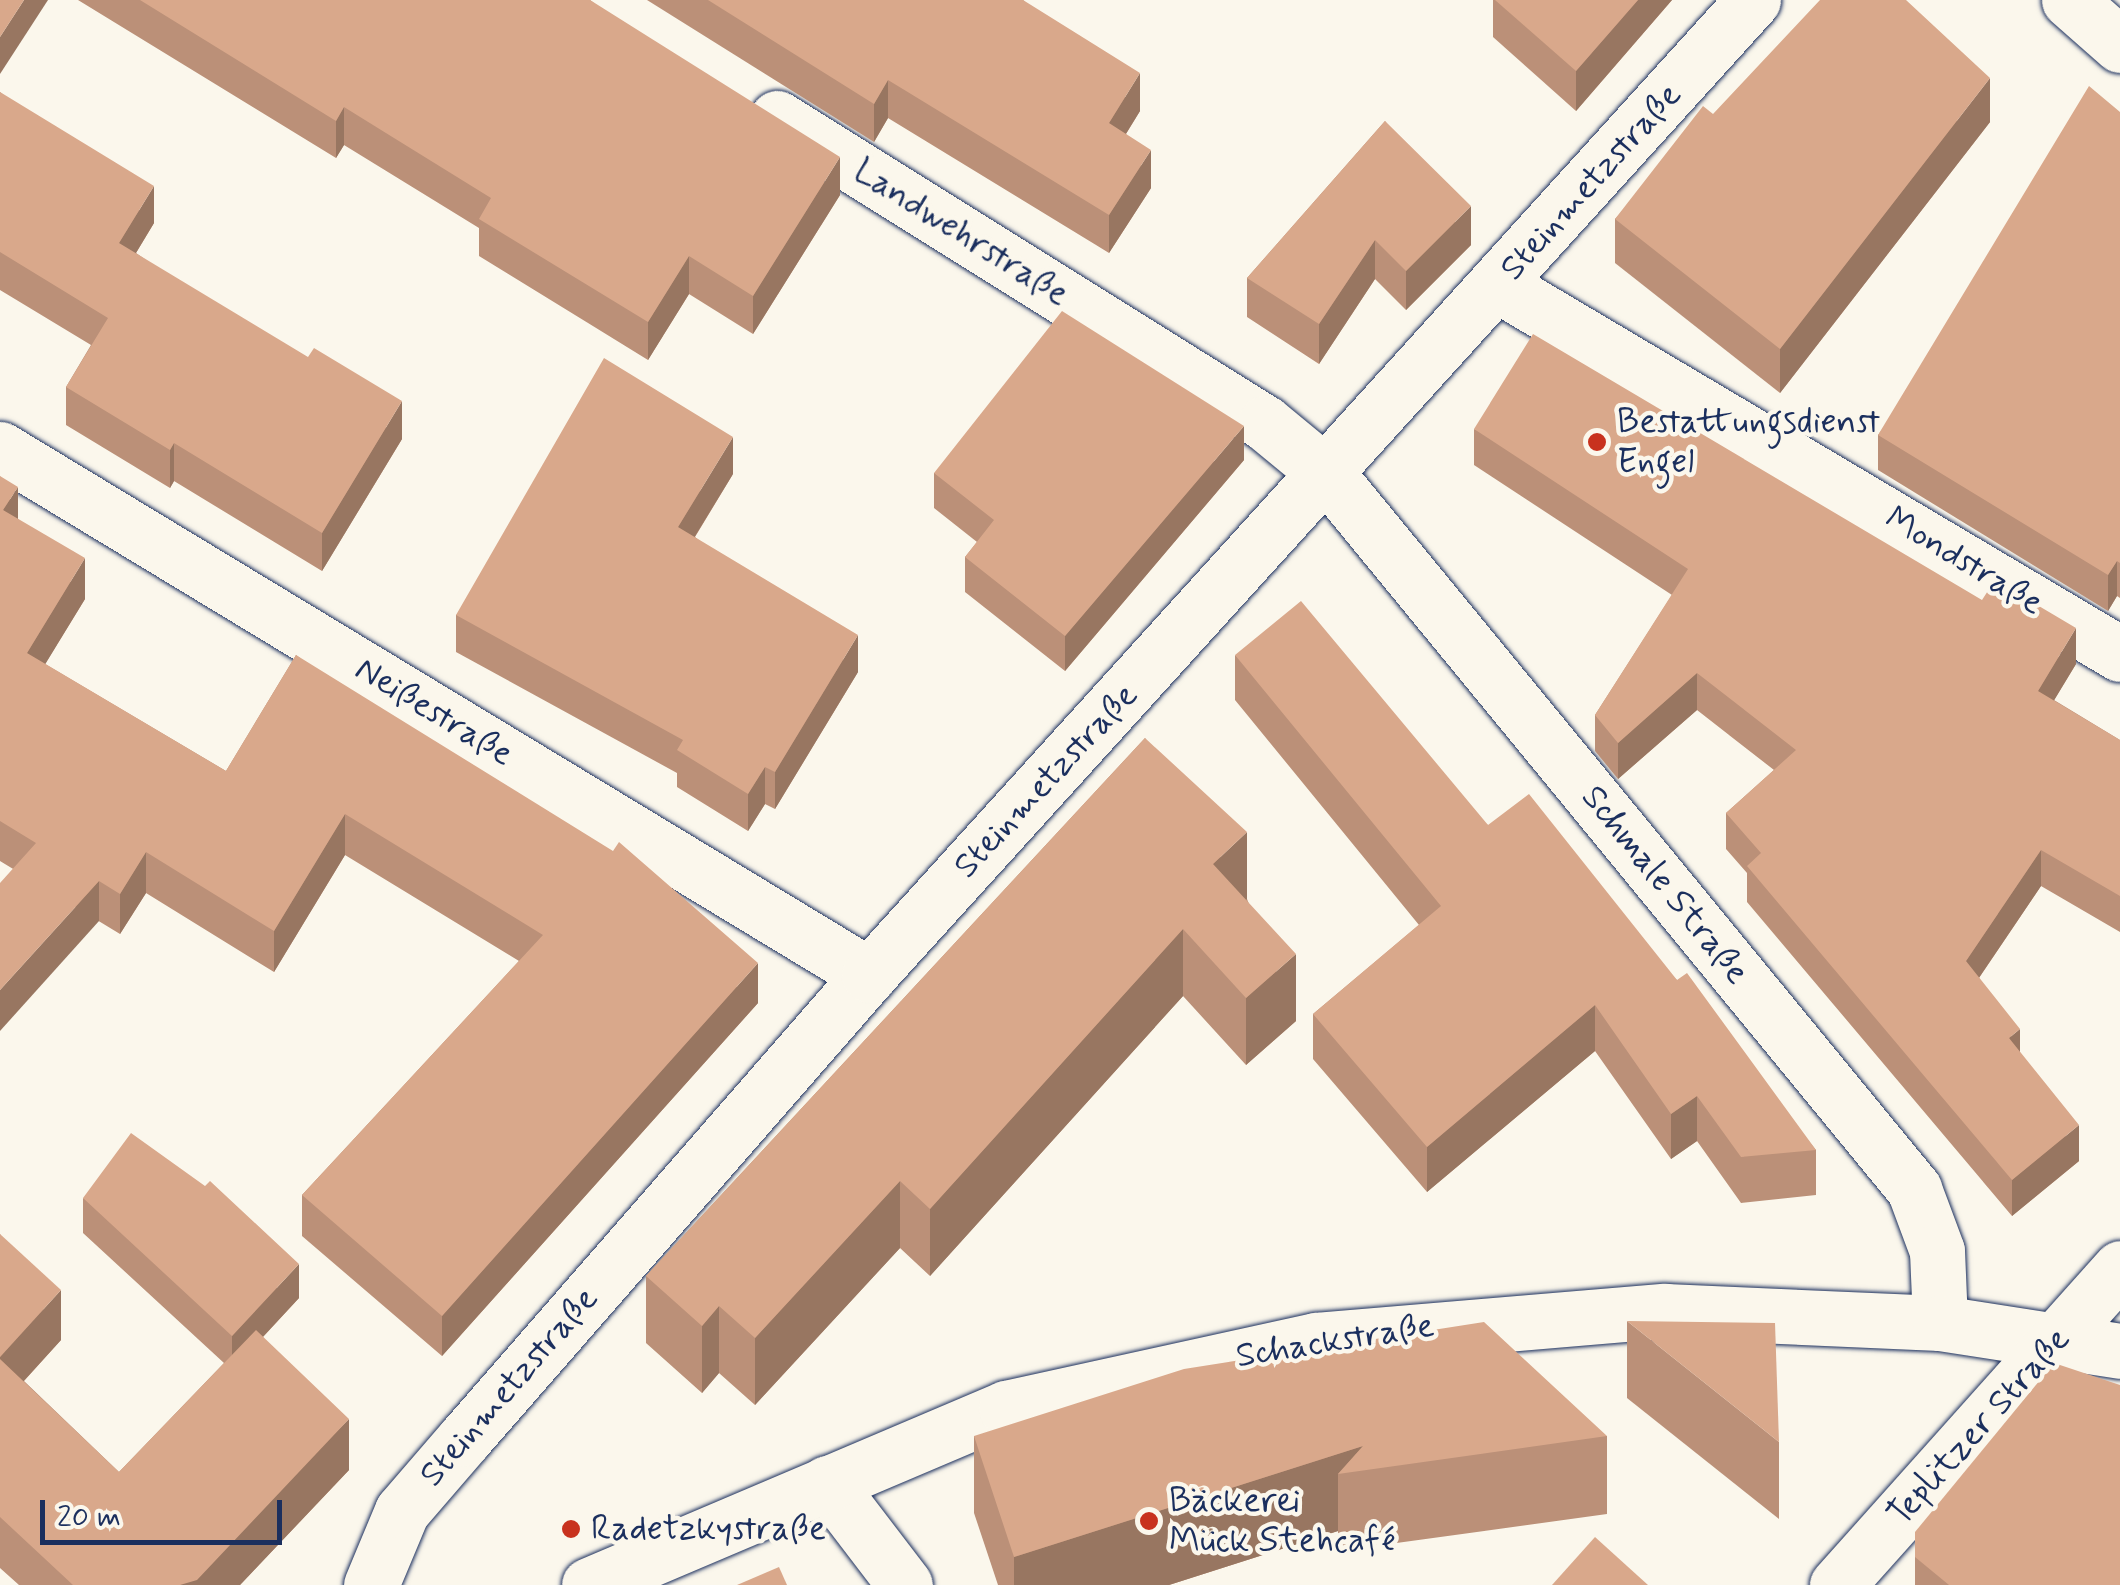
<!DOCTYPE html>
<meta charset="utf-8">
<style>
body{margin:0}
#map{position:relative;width:2120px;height:1585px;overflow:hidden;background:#fbf7ec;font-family:Mynerve,sans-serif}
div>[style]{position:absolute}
.roads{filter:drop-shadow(0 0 2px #1b2f5e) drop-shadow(0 0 2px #1b2f5e)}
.minor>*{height:55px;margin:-27.5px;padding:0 27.5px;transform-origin:27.5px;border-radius:27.5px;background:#fbf7ec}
.wall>*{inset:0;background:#bb9078}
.shaded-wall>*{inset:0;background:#987661}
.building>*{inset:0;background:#d9a88b}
.dots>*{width:28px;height:28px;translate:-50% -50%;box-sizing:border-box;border:5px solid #fbf7ec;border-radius:50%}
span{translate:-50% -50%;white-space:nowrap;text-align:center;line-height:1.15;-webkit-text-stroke:9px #fbf7ec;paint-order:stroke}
.street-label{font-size:35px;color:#1b2f5e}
.poi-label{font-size:35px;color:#1b2f5e}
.left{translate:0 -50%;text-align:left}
.scale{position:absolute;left:40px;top:1500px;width:242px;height:45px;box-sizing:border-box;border:5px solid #1b2f5e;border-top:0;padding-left:12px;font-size:30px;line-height:35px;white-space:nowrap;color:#1b2f5e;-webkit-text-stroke:8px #fbf7ec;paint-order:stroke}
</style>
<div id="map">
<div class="roads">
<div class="minor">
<div style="left:2069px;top:0;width:68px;rotate:41.4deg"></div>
<div style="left:777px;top:118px;width:575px;rotate:32.01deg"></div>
<div style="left:1265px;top:423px;width:82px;rotate:39.5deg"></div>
<div style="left:1328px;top:475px;width:924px;rotate:50.62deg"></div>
<div style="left:1914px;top:1189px;width:66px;rotate:69.6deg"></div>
<div style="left:1937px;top:1251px;width:72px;rotate:87.6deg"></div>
<div style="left:1498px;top:285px;width:723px;rotate:30.68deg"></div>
<div style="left:0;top:449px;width:1016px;rotate:31.19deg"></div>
<div style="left:827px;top:1483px;width:128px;rotate:52.6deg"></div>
<div style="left:371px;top:1585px;width:80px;rotate:-67.3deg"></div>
<div style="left:402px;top:1511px;width:96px;rotate:-49.2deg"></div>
<div style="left:465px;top:1438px;width:614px;rotate:-48.89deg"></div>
<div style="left:869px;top:975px;width:1316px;rotate:-47.8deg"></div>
<div style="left:589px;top:1585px;width:453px;rotate:-23deg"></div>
<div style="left:1006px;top:1408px;width:317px;rotate:-12.4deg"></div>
<div style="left:1316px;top:1340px;width:350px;rotate:-4.8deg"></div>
<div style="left:1665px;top:1311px;width:275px;rotate:2.5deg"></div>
<div style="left:1940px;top:1323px;width:182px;rotate:8.8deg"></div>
<div style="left:1837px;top:1585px;width:425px;rotate:-48.2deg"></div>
</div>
</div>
<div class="wall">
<div style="clip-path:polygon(78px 0,590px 0,840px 195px,753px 334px,689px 294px,648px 360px,479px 256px,479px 228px,344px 145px,336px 158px)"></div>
<div style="clip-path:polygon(647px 0,1023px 0,1140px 111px,1126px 134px,1151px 188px,1109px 253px,888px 118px,874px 142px)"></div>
<div style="clip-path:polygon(1493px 0,1672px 0,1576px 111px,1493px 37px)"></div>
<div style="clip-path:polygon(0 92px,154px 223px,136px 253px,402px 439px,322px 571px,174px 481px,170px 488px,66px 425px,66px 387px,91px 345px,0 290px)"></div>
<div style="clip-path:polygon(2120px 112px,2120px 598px,2117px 596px,2108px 611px,1878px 470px,1878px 435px)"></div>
<div style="clip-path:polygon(1713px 114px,1990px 122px,1780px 393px,1615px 263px,1615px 219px)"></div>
<div style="clip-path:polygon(1385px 121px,1471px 245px,1406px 310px,1375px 279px,1319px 364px,1247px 317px,1247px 278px)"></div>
<div style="clip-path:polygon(1474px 429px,2076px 664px,2054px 700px,2120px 740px,2120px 932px,2041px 886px,1979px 978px,2079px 1161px,2012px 1216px,1747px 902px,1747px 873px,1726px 849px,1726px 813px,1774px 770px,1697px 710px,1618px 779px,1595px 751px,1595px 715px,1672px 595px,1474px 465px)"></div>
<div style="clip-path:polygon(1244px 460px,1065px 671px,965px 592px,965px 557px,977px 542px,934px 508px,934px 473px)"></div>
<div style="clip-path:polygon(733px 474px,695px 537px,858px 672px,775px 809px,765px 804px,748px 831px,677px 787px,677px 773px,456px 652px,456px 615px)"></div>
<div style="clip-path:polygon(0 476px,18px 519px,85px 599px,45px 664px,226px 771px,296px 655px,758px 1003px,442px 1356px,302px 1236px,302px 1195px,519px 961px,345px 855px,274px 972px,146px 893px,120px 934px,0 861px)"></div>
<div style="clip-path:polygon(1235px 655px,1488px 825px,1677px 980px,1816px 1150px,1816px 1195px,1741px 1203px,1697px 1141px,1671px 1159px,1595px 1051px,1427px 1192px,1313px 1059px,1313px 1014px,1419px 925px,1235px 700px)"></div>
<div style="clip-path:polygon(1145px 738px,1247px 899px,1296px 1021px,1246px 1065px,1183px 996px,930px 1276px,900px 1248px,755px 1405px,719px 1373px,702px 1393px,646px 1343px,646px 1276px)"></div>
<div style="clip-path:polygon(83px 1198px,299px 1298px,263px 1337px,349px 1470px,240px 1585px,19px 1585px,0 1568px,0 1234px,61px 1340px,24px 1381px,119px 1472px,224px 1363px,83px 1233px)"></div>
<div style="clip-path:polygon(1627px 1321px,1779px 1442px,1779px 1519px,1627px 1398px)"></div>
<div style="clip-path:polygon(974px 1436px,1607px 1436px,1607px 1514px,1338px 1551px,1338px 1531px,1169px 1585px,998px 1585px,974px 1513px)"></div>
<div style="clip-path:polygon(1915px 1532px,2120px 1585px,1915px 1585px)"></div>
</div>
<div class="shaded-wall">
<div style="clip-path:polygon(24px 0,48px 0,0 74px,0 37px)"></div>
<div style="clip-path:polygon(1638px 0,1672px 0,1576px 111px,1576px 71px)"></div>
<div style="clip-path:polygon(1140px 73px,1140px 111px,1109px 161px,1109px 123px)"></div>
<div style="clip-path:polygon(1990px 78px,1990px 122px,1780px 393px,1780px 349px)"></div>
<div style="clip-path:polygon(888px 80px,888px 118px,874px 142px,874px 104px)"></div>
<div style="clip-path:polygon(344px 107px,344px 145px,336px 158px,336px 121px)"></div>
<div style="clip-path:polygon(1151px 150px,1151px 188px,1109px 253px,1109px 215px)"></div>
<div style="clip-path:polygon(840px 157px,840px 195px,753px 334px,753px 296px)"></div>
<div style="clip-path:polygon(154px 186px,154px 223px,119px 281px,119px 243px)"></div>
<div style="clip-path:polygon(1471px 206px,1471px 245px,1406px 310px,1406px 271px)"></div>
<div style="clip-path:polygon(1375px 240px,1375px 279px,1319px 364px,1319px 324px)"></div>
<div style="clip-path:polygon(689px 256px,689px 294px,648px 360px,648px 322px)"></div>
<div style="clip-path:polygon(402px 401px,402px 439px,322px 571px,322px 533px)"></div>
<div style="clip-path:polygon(1244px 426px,1244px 460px,1065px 671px,1065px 636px)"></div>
<div style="clip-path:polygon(733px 437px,733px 474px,678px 564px,678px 527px)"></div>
<div style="clip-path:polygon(174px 443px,174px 481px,170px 488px,170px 450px)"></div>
<div style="clip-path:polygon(18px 487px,18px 527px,3px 510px)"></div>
<div style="clip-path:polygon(85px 558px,85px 599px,27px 694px,27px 653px)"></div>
<div style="clip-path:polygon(2117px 561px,2117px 596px,2108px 611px,2108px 575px)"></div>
<div style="clip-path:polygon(2076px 628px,2076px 664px,2038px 727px,2038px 691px)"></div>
<div style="clip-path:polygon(858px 635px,858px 672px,775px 809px,775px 772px)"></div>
<div style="clip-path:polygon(1697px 673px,1697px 710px,1618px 779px,1618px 743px)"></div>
<div style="clip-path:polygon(765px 767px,765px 804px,748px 831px,748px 794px)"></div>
<div style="clip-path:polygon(345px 814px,345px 855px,274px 972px,274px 931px)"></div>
<div style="clip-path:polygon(1247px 832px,1247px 899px,1213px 931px,1213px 864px)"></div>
<div style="clip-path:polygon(2041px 850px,2041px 886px,1966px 997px,1966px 961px)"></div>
<div style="clip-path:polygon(146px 852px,146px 893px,120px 934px,120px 894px)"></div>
<div style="clip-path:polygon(99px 881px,99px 921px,0 1031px,0 990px)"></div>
<div style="clip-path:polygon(1183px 929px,1183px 996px,930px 1276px,930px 1209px)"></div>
<div style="clip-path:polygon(1296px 954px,1296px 1021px,1246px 1065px,1246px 998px)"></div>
<div style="clip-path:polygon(758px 963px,758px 1003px,442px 1356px,442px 1316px)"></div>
<div style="clip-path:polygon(1595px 1005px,1595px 1051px,1427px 1192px,1427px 1147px)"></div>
<div style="clip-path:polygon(2020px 1029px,2020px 1065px,2009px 1038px)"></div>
<div style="clip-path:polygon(1697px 1096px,1697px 1141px,1671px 1159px,1671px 1114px)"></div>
<div style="clip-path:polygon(2079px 1125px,2079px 1161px,2012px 1216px,2012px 1180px)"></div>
<div style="clip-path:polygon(900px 1181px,900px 1248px,755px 1405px,755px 1338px)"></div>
<div style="clip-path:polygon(299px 1264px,299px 1298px,232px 1370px,232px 1336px)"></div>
<div style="clip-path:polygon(61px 1290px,61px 1340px,0 1407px,0 1357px)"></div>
<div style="clip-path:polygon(719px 1306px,719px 1373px,702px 1393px,702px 1326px)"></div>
<div style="clip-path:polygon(349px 1419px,349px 1470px,240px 1585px,180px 1585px)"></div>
<div style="clip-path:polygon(1363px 1446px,1338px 1474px,1338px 1531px,1169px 1585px,1014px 1585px,1014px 1557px)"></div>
</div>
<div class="building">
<div style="clip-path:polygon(0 0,24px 0,0 37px)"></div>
<div style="clip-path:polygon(140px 0,590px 0,840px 157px,753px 296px,689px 256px,648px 322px,479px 219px,491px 198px,344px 107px,336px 121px)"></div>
<div style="clip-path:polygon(708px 0,1023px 0,1140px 73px,1109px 123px,1151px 150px,1109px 215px,888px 80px,874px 104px)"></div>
<div style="clip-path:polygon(1495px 0,1638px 0,1576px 71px)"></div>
<div style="clip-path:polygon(1820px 0,1906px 0,1990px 78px,1780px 349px,1615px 219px,1703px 106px,1713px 114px)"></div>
<div style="clip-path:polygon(2089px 86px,2120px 112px,2120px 563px,2117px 561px,2108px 575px,1878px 435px)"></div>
<div style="clip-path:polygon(0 92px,154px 186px,119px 243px,308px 357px,314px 348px,402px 401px,322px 533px,174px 443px,170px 450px,66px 387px,108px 318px,0 252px)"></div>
<div style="clip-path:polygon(1385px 121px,1471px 206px,1406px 271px,1375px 240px,1319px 324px,1247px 278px)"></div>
<div style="clip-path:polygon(1062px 311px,1244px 426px,1065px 636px,965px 557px,994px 520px,934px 473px)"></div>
<div style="clip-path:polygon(1533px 334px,1982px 600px,1995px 580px,2076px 628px,2038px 691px,2120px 740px,2120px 896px,2041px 850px,1966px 961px,2020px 1029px,2009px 1038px,2079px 1125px,2012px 1180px,1747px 866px,1761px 853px,1726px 813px,1796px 750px,1697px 673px,1618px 743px,1595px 715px,1688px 569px,1474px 429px)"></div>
<div style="clip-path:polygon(604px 358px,733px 437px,678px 527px,858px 635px,775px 772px,765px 767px,748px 794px,677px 750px,683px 740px,456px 615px)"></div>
<div style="clip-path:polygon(0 476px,18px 487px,3px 510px,85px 558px,27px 653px,226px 771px,296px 655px,613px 851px,619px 842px,758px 963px,442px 1316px,302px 1195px,543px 935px,345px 814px,274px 931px,146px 852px,120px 894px,99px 881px,0 990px,0 883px,36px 843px,0 821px)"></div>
<div style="clip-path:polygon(1301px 601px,1488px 825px,1529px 794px,1677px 980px,1687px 973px,1816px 1150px,1741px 1157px,1697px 1096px,1671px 1114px,1595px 1005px,1427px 1147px,1313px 1014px,1441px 906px,1235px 655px)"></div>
<div style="clip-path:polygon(1145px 738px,1247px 832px,1213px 864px,1296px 954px,1246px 998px,1183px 929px,930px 1209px,900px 1181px,755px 1338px,719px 1306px,702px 1326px,646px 1276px)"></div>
<div style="clip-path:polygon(131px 1133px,205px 1186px,210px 1181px,299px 1264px,232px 1336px,83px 1198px)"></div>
<div style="clip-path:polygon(0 1234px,61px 1290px,0 1357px)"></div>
<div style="clip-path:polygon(1627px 1321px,1775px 1323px,1779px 1442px)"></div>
<div style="clip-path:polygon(1484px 1322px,1607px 1436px,1338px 1474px,1363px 1446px,1014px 1557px,974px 1436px,1184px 1369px)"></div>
<div style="clip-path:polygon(256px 1330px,349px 1419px,197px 1580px,180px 1585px,73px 1585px,0 1517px,0 1359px,119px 1472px)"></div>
<div style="clip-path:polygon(2054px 1363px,2120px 1385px,2120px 1585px,1949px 1585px,1915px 1557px,1915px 1532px)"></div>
<div style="clip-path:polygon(1595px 1537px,1648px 1585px,1552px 1585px)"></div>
<div style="clip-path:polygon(779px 1567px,787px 1585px,737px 1585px)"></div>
</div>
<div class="dots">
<div style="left:1597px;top:442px;background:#c8321e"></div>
<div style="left:1149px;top:1521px;background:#c8321e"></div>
<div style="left:571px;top:1529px;background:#c8321e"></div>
</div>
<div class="street-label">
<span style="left:1591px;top:182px;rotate:-48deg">Steinmetzstraße</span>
<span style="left:961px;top:233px;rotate:32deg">Landwehrstraße</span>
<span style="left:1964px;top:561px;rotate:31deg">Mondstraße</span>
<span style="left:434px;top:712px;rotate:31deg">Neißestraße</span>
<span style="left:1046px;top:781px;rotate:-47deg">Steinmetzstraße</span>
<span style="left:1665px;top:885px;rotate:51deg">Schmale Straße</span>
<span style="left:1335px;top:1341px;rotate:-9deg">Schackstraße</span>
<span style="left:509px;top:1387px;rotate:-49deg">Steinmetzstraße</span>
<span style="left:1979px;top:1427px;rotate:-48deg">Teplitzer Straße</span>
</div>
<div class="poi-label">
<span class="left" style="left:1617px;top:442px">Bestattungsdienst<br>Engel</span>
<span class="left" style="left:1169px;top:1521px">Bäckerei<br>Mück Stehcafé</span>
<span class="left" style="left:591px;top:1529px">Radetzkystraße</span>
</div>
<div class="scale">20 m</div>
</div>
